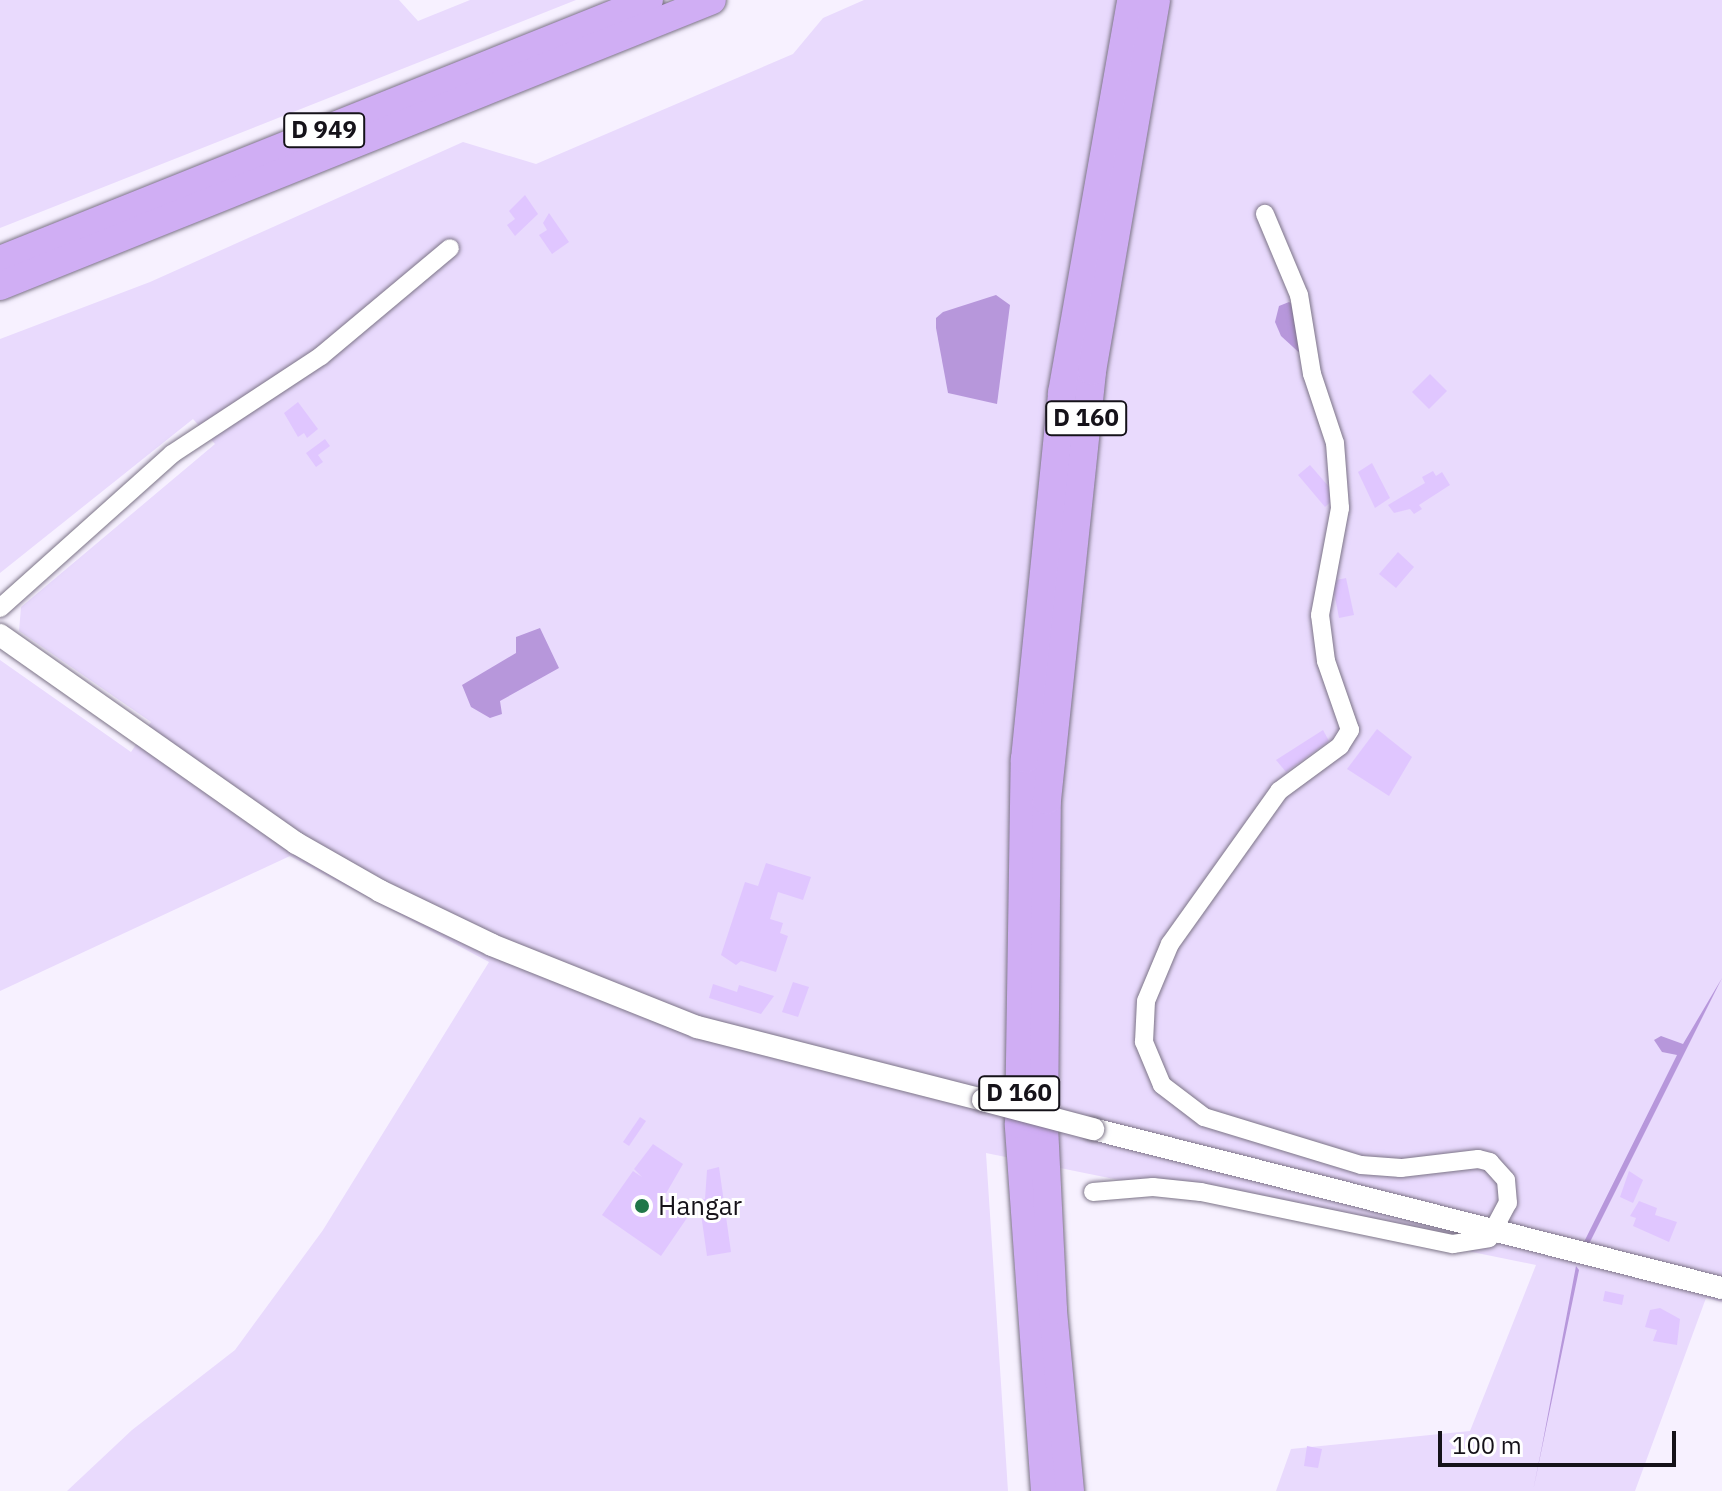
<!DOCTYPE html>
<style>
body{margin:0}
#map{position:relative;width:1722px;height:1491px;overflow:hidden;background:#f7f1ff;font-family:"IBM Plex Sans",sans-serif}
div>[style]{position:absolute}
.green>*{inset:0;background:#e9dafd}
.water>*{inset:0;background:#b797db}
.building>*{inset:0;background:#e0c6ff}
.roads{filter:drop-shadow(0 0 2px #7c7487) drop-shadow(0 0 2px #7c7487)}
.minor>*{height:18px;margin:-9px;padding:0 9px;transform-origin:9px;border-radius:9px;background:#fff}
.tertiary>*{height:22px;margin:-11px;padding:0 11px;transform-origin:11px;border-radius:11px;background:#fff}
.trunk>*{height:28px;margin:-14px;padding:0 14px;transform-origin:14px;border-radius:14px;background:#d0aef4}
.bridges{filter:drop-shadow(0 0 2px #7c7487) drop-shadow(0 0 2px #7c7487)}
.tertiary-bridge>*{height:22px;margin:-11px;padding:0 11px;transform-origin:11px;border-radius:11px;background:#fff}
.dots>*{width:22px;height:22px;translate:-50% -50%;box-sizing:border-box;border:4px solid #fff;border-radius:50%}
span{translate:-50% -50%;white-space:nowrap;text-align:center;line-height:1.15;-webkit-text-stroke:6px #fff;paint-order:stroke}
.shield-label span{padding:2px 6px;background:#fff;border:2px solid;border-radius:6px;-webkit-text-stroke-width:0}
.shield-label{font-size:24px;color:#151219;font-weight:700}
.poi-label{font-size:26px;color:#151219}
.left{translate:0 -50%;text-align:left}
.scale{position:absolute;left:1438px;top:1431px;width:238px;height:36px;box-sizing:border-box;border:4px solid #151219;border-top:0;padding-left:10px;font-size:24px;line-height:28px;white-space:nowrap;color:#151219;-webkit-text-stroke:6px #fff;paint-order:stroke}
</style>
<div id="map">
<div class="green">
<div style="clip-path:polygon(0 0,399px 0,418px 21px,470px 0,576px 0,0 228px)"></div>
<div style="clip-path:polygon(864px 0,1722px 0,1722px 1302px,1706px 1298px,1635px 1491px,1276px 1491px,1291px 1449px,1470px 1431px,1536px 1265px,986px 1153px,1008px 1491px,67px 1491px,132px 1430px,235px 1350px,323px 1230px,489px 962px,290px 856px,0 991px,0 660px,131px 752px,151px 722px,19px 631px,21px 607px,215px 444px,193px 419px,0 573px,0 339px,150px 282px,463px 142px,536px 164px,793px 54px,823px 18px)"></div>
</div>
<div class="water">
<div style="clip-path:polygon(996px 295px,1010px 305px,997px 404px,948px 393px,936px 328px,936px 318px,943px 312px)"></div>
<div style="clip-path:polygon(1289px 302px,1296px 306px,1305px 358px,1281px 336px,1275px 322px,1279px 306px)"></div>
<div style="clip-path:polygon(540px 628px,559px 668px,500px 701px,502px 714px,490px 718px,471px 707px,462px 685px,516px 653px,516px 637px)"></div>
<div style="clip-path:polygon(1722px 978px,1587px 1248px,1582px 1246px,1677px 1055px,1662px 1052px,1654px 1040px,1661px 1036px,1683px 1044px)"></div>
<div style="clip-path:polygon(1576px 1266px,1579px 1270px,1533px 1491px,1542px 1446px)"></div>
</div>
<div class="building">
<div style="clip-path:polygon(525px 195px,538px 214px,515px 236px,507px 225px,515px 219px,509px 211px)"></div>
<div style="clip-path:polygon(549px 213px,569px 242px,552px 254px,539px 235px,547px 230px,543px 223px)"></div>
<div style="clip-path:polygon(1430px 374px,1447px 391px,1429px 409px,1412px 392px)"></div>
<div style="clip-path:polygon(298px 402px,318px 429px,307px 438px,304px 433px,298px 437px,284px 413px)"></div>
<div style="clip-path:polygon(325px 439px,330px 446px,318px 455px,323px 462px,316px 467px,306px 453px)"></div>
<div style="clip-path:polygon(1372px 463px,1390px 498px,1375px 508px,1358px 472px)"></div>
<div style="clip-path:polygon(1310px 465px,1337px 496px,1325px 507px,1298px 475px)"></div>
<div style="clip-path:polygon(1433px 471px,1436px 476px,1442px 472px,1450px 485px,1419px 505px,1422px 509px,1414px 514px,1410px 509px,1394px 513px,1388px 505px,1425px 483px,1422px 477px)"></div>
<div style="clip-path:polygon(1398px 552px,1414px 567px,1396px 588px,1379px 574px)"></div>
<div style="clip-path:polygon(1346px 578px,1354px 615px,1339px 618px,1332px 581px)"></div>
<div style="clip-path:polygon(1377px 729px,1412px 757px,1389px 796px,1347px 769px)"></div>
<div style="clip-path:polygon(1323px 730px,1329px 741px,1286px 772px,1276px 760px)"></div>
<div style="clip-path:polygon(766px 863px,811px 877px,803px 900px,778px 892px,770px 919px,783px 923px,780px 933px,788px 936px,776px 972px,741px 961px,736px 965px,721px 955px,745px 882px,758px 886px)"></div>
<div style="clip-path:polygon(793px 982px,809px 987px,798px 1017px,782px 1012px)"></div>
<div style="clip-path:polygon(713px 984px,737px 992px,739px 985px,774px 996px,761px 1014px,709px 998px)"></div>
<div style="clip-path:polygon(640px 1117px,646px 1121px,629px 1146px,623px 1142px)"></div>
<div style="clip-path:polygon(653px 1144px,683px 1164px,664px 1197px,689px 1215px,661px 1256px,602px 1215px,633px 1171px,642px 1177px,634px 1169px)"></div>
<div style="clip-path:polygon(719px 1167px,731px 1252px,707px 1256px,699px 1200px,705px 1199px,707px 1170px)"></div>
<div style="clip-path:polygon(1629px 1171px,1643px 1180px,1633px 1203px,1620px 1197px)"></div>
<div style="clip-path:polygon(1639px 1201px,1657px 1208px,1655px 1215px,1677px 1222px,1669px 1242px,1633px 1226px,1636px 1218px,1630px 1216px)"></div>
<div style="clip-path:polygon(1605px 1291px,1624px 1295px,1622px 1305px,1603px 1301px)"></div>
<div style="clip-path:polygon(1660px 1308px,1680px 1319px,1677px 1345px,1653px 1341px,1657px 1330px,1645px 1327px,1650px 1310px)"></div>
<div style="clip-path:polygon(1307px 1446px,1322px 1449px,1318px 1468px,1304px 1466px)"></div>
</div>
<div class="roads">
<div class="minor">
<div style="left:0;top:608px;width:231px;rotate:-41.8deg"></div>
<div style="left:172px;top:454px;width:178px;rotate:-33.3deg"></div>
<div style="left:321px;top:356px;width:168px;rotate:-39.9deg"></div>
<div style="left:1093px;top:1192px;width:60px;rotate:-4.8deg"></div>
<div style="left:1153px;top:1187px;width:48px;rotate:5.9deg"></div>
<div style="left:1201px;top:1192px;width:257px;rotate:11.7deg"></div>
<div style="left:1453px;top:1244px;width:36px;rotate:-9deg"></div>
<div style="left:1489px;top:1238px;width:40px;rotate:-62deg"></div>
<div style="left:1508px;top:1203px;width:23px;rotate:-95deg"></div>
<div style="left:1506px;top:1180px;width:24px;rotate:-132deg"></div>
<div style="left:1490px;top:1162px;width:12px;rotate:-166deg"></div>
<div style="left:1478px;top:1159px;width:78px;rotate:173.3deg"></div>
<div style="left:1401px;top:1168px;width:40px;rotate:-175.7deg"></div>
<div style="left:1361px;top:1165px;width:164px;rotate:-163deg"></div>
<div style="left:1204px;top:1117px;width:53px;rotate:-142.7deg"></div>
<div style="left:1162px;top:1085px;width:47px;rotate:-112.7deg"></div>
<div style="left:1144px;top:1042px;width:41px;rotate:-87.2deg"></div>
<div style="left:1146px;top:1001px;width:62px;rotate:-67.2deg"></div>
<div style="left:1170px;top:944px;width:188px;rotate:-54.5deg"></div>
<div style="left:1279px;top:791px;width:76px;rotate:-36.4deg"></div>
<div style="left:1340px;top:746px;width:19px;rotate:-58deg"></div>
<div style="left:1350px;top:730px;width:73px;rotate:-109.2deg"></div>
<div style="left:1326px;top:661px;width:46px;rotate:-97.4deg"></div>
<div style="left:1320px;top:615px;width:109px;rotate:-79.4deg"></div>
<div style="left:1340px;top:508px;width:65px;rotate:-94.4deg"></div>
<div style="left:1335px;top:443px;width:73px;rotate:-108.4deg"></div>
<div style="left:1312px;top:374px;width:80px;rotate:-99.3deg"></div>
<div style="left:1299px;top:295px;width:88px;rotate:-112.8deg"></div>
</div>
<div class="tertiary">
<div style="left:0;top:635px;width:362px;rotate:35.1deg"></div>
<div style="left:296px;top:843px;width:97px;rotate:29.7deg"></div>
<div style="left:380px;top:891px;width:124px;rotate:25.7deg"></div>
<div style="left:492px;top:945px;width:221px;rotate:21.8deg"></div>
<div style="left:697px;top:1027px;width:295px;rotate:14.3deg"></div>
<div style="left:1093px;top:1129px;width:649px;rotate:14.19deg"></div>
</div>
<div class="trunk">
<div style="left:0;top:260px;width:699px;rotate:-21.83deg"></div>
<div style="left:0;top:286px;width:767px;rotate:-21.88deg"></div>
<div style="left:1045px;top:1491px;width:368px;rotate:-94.1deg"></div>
<div style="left:1019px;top:1124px;width:365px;rotate:-89.1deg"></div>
<div style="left:1025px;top:759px;width:368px;rotate:-84.2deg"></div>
<div style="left:1062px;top:393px;width:399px;rotate:-80deg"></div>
<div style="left:1070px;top:1491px;width:182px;rotate:-95.4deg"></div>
<div style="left:1053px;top:1310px;width:184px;rotate:-92.8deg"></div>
<div style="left:1044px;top:1126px;width:326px;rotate:-89.5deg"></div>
<div style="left:1047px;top:800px;width:431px;rotate:-84deg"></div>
<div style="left:1092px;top:371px;width:376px;rotate:-80.2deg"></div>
</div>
</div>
<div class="bridges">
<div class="tertiary-bridge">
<div style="left:983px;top:1100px;width:114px;rotate:14.8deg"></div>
</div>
</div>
<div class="dots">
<div style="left:642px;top:1206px;background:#207649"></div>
</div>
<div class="shield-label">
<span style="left:324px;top:130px">D 949</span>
<span style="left:1086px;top:418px">D 160</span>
<span style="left:1019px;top:1093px">D 160</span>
</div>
<div class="poi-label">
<span class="left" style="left:658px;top:1206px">Hangar</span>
</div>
<div class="scale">100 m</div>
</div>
